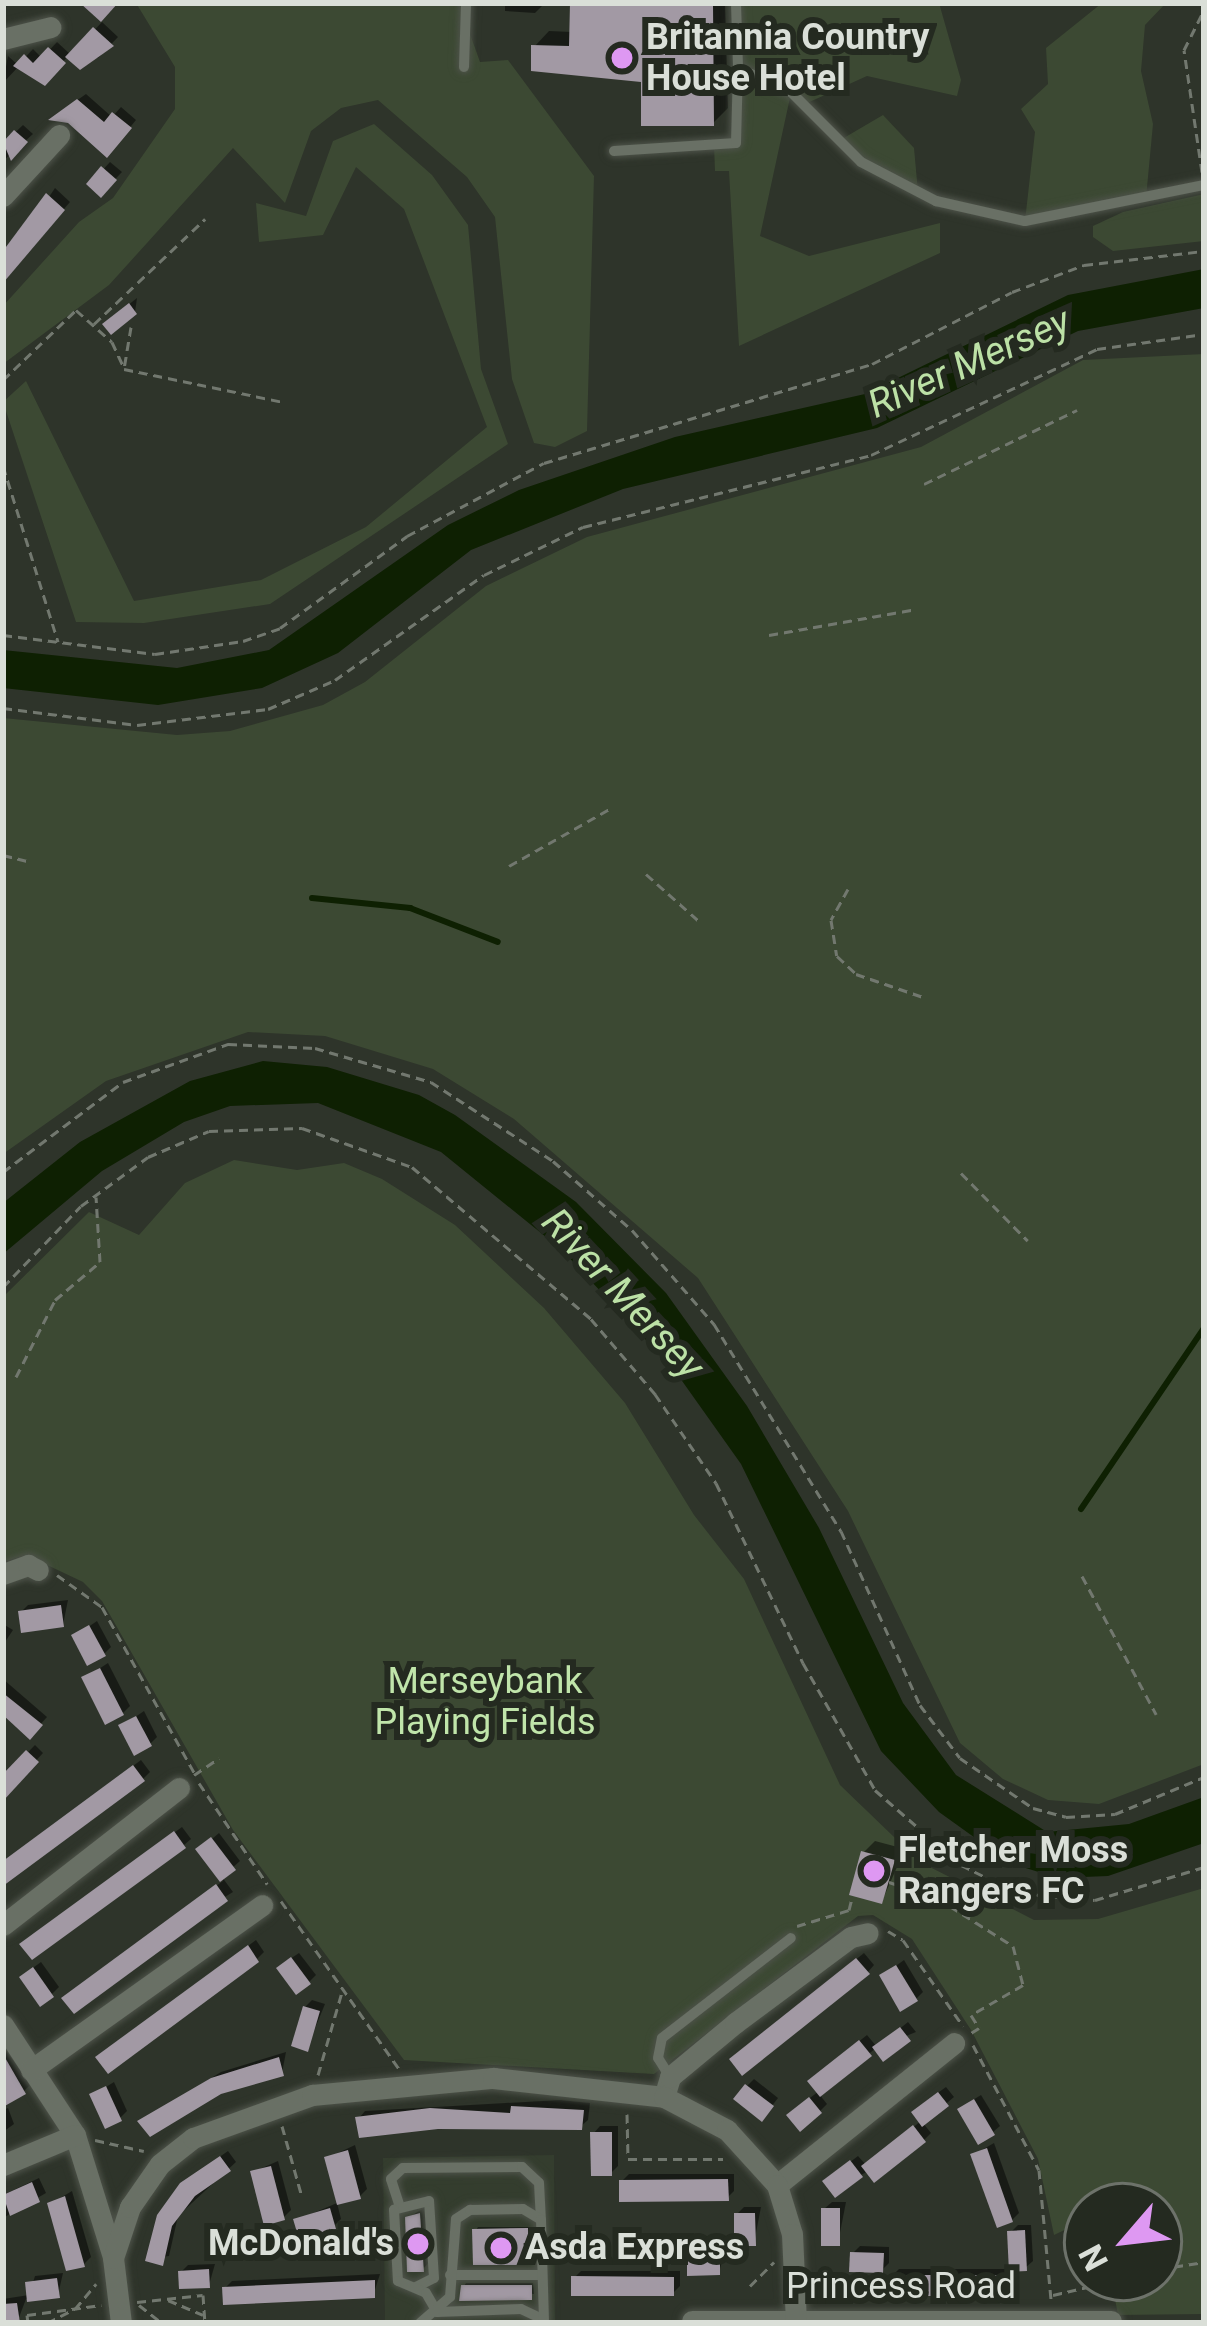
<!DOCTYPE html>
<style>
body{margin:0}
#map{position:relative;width:1207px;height:2326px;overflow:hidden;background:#2e342a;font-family:Roboto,sans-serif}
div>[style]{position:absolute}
.built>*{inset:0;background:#343d2e}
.green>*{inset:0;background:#3c4933}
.water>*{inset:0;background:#0e2002}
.shadow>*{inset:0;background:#0007}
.stream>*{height:6px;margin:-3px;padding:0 3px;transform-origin:3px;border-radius:3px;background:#0e2002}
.building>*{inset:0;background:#a299a4}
.path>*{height:3px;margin-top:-1.5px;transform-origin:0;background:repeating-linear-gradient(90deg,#72786f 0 9px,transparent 0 15px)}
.roads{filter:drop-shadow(0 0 3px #4d5249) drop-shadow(0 0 3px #4d5249)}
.service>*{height:10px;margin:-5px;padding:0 5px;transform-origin:5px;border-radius:5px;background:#697065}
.minor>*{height:21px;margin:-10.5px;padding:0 10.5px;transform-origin:10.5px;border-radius:10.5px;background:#697065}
.dots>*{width:33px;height:33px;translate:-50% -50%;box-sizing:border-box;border:6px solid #242a20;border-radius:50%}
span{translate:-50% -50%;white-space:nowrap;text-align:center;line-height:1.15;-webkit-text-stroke:12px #242a20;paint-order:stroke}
.poi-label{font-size:36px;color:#dadfd8;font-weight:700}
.left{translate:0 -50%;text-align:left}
.right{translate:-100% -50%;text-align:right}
.park-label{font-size:36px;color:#c0e5aa}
.street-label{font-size:36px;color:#dadfd8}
.water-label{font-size:39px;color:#bce1a6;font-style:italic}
.frame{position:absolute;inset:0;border:6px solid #dadfd8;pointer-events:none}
.north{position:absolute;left:1063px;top:2182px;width:120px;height:120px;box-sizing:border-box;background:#242a20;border:3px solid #6d726a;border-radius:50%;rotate:242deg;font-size:33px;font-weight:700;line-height:48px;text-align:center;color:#dadfd8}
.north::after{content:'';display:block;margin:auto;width:42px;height:54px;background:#de98f2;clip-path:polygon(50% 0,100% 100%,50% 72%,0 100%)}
</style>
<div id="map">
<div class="built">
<div style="clip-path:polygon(554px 2155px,555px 2323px,385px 2323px,383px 2158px)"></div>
</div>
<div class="green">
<div style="clip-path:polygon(136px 3px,459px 3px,480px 62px,508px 60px,594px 176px,587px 431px,555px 447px,534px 443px,512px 379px,495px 217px,467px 177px,378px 100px,341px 108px,311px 131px,285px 203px,233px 148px,109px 285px,3px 364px,3px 306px,79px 222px,113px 198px,175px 109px,175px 67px)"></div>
<div style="clip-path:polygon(736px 3px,939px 3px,961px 80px,957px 96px,867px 76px,805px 104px,791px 93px,760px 236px,809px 256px,940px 223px,940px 253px,739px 346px,729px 171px,715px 171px,714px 145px,735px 143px)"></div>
<div style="clip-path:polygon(1102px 3px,1166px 3px,1145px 25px,1141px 71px,1153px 124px,1146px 198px,1025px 221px,1035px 132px,1021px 109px,1048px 84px,1046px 48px)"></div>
<div style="clip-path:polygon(883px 115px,914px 148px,918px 192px,837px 142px)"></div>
<div style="clip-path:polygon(374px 124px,432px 175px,468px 225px,481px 369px,508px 444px,270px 604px,144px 623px,76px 622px,3px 402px,26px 381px,134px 601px,261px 580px,366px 527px,487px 427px,404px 209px,356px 167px,323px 235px,259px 242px,256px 203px,306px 216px,333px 141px)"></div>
<div style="clip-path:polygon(1204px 194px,1204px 241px,1113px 251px,1093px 237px,1093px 226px,1123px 212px)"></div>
<div style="clip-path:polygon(1204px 354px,1204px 1764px,1099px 1804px,1048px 1800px,1003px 1779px,960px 1743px,848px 1511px,698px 1278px,514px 1119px,433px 1069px,325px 1036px,248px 1032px,106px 1081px,3px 1154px,3px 718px,177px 735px,230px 731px,323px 705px,365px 682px,486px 586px,587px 537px,921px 447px,1083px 360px)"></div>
<div style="clip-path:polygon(234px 1160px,297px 1170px,344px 1163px,382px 1179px,455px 1225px,544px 1308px,625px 1403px,694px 1515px,744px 1579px,840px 1785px,920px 1862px,1034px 1920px,1098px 1919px,1204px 1888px,1204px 2314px,1118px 2315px,1111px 2278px,1159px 2278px,1159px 2206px,1087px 2206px,1087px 2246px,1079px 2223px,1054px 2235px,1038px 2159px,971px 2030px,912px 1939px,873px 1915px,858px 1916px,654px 2074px,404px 2060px,233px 1830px,102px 1601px,83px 1582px,26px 1555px,3px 1562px,3px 1297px,89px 1212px,139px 1235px,185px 1183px)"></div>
</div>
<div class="water">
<div style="clip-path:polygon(1204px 269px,1204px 308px,1078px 331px,877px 428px,623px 489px,471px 550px,338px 653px,262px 688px,158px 705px,3px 688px,3px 650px,177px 668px,269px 650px,448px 525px,519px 490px,675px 437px,865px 394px,1068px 295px)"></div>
<div style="clip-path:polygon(263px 1061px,327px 1067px,419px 1095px,455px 1115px,576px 1202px,666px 1293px,747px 1406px,819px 1528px,903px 1703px,956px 1775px,1047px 1832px,1129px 1824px,1204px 1797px,1204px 1843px,1108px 1876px,1058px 1878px,1010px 1863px,939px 1812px,881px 1751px,741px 1464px,675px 1371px,562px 1250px,441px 1152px,318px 1103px,230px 1106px,184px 1122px,102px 1171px,3px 1254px,3px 1203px,80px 1142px,190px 1081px)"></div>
</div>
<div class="shadow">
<div style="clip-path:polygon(505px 3px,545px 3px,535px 13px,505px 11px)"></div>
<div style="clip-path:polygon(573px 3px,725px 3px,728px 108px,713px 123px,644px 79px,534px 47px,549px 31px,572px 32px)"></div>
<div style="clip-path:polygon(102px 22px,118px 37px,98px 58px,68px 56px,45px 82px,19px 66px,3px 83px,8px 56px,18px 65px,33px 49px,42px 58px,57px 42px,71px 55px)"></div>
<div style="clip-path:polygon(86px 94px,112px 117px,121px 107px,136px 120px,114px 147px,59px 113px)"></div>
<div style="clip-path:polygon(23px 125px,33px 134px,3px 161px,3px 144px)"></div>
<div style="clip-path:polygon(110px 162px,122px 172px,101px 194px,90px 184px)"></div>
<div style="clip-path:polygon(55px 188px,70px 202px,16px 265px,3px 266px)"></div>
<div style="clip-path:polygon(137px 298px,135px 312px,113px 317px)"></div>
<div style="clip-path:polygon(68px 1600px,63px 1625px,21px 1612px,28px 1605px)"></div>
<div style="clip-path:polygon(97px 1621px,111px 1647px,104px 1654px,75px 1636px)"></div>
<div style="clip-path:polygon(3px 1624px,13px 1630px,3px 1645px)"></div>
<div style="clip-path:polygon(108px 1663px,130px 1706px,123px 1713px,85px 1678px)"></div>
<div style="clip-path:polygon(3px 1679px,47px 1717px,30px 1736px,3px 1713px)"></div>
<div style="clip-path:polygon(144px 1711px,157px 1737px,150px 1744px,122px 1726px)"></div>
<div style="clip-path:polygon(35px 1745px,43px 1753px,9px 1790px,3px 1778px)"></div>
<div style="clip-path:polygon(141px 1760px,150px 1772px,143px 1779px,3px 1883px,3px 1863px)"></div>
<div style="clip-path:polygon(182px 1827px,191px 1839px,184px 1845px,30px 1937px)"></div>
<div style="clip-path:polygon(219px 1833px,240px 1861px,222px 1877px,233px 1892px,72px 1991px,223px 1881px,199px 1850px)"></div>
<div style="clip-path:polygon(875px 1841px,905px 1849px,882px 1901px,864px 1852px)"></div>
<div style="clip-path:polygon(256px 1940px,264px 1952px,257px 1959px,106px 2051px)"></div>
<div style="clip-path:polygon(299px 1953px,316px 1975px,309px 1982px,287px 1961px)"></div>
<div style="clip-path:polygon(864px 1953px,874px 1965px,868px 1972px,739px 2052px)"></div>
<div style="clip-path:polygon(904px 1960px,923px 1992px,916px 1999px,882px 1976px)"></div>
<div style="clip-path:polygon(41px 1962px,59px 1987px,52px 1994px,30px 1970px)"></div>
<div style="clip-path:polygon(312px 2000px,325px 2004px,307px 2048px,305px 2007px)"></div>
<div style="clip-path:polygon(908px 2022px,916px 2032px,876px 2048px,819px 2094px,827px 2104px,820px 2111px,797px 2108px,819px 2091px,818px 2074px,867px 2035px,877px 2047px)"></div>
<div style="clip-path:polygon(3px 2047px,31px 2084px,24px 2091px,3px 2089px)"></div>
<div style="clip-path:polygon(286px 2052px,282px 2073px,141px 2121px,221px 2072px)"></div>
<div style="clip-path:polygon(754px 2079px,778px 2098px,768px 2111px,747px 2086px)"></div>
<div style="clip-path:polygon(114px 2082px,127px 2111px,120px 2118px,93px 2095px)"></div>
<div style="clip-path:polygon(946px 2087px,954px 2097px,923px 2123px,931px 2133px,924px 2140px,861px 2175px,833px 2175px,858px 2156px,866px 2165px,921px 2121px,921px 2105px)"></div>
<div style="clip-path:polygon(981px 2095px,1000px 2126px,993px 2132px,968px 2103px)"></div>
<div style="clip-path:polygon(560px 2100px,590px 2103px,588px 2120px,580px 2127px,359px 2118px,365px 2111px)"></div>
<div style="clip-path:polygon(8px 2108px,14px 2124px,3px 2132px,3px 2110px)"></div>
<div style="clip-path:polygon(600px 2126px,618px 2126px,618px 2166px,611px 2173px,593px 2134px)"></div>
<div style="clip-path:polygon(994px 2143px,1019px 2213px,1012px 2220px,973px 2155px)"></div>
<div style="clip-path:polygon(355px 2145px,367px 2189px,360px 2196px,327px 2158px)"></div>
<div style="clip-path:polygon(228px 2151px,236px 2162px,178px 2216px,169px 2256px,148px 2259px,191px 2177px)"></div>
<div style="clip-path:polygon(278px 2161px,291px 2210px,284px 2217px,253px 2172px)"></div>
<div style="clip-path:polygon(629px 2174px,734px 2174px,734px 2191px,727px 2198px,622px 2181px)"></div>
<div style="clip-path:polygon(39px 2178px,46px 2193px,3px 2218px,3px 2195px)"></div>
<div style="clip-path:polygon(72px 2191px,91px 2257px,84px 2264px,50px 2204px)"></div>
<div style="clip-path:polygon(832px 2202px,846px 2202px,838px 2243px,824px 2209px)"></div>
<div style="clip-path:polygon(337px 2203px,341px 2219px,334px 2226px,297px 2220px)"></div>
<div style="clip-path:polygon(430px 2204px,434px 2257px,423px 2269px,408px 2218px)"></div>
<div style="clip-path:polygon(744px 2207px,761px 2207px,754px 2243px,737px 2214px)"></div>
<div style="clip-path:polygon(1018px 2225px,1031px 2225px,1033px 2261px,1025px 2268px,1011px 2232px)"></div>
<div style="clip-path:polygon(530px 2227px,528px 2262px,476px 2230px,478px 2227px)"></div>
<div style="clip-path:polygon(860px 2246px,889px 2247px,889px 2263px,882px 2270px,853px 2253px)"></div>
<div style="clip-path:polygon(726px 2248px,719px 2272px,690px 2256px,697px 2249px)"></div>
<div style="clip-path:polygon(215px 2264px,209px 2285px,181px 2272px,188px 2265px)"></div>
<div style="clip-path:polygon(899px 2269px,1009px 2269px,1009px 2286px,1002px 2293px,892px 2276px)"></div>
<div style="clip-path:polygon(581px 2271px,680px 2271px,680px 2286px,673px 2293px,574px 2278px)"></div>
<div style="clip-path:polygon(63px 2273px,58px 2295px,26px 2299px,18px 2320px,3px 2322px,3px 2299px,29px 2295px,35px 2276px)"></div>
<div style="clip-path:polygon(380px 2274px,373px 2296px,225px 2288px,232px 2281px)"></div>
<div style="clip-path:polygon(466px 2283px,533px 2283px,534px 2294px,464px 2286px)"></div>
</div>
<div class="stream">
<div style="left:312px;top:898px;width:99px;rotate:5.8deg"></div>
<div style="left:410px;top:908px;width:94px;rotate:21.1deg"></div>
<div style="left:1081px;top:1509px;width:219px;rotate:-55.8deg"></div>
</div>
<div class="building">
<div style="clip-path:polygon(80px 3px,118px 3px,101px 22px)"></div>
<div style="clip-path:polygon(570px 3px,713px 3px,714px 126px,641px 126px,641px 82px,531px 71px,531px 45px,569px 46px)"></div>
<div style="clip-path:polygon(93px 27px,114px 46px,80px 70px,65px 57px)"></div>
<div style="clip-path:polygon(48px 47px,66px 63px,45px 86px,13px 66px,24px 54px,33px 63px)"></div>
<div style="clip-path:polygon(77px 99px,104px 122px,112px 112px,132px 128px,107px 158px,68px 123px,48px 120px)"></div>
<div style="clip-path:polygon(14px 130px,28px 142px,11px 161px,3px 142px)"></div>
<div style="clip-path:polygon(101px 166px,117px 180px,101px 198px,86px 184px)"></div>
<div style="clip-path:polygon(46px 193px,65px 210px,3px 283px,3px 251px)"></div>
<div style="clip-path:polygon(129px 303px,137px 314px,111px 335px,102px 324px)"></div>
<div style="clip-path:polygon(61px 1605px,64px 1627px,21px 1633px,18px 1611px)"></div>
<div style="clip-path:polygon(89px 1625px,106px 1656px,87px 1666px,71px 1635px)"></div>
<div style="clip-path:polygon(100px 1668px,124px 1715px,105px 1725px,81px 1677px)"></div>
<div style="clip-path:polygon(3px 1693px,43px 1725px,30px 1740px,3px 1715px)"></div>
<div style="clip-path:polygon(136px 1716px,152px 1746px,134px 1756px,118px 1725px)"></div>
<div style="clip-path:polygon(26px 1750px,39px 1762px,3px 1801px,3px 1774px)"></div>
<div style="clip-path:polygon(133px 1765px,145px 1781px,3px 1886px,3px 1861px)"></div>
<div style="clip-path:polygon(174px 1831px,186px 1848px,32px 1960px,19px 1944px)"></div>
<div style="clip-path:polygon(211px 1837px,236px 1870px,220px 1882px,195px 1849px)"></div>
<div style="clip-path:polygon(861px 1851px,895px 1860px,882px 1904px,849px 1895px)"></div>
<div style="clip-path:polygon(216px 1884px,228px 1901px,74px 2014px,61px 1998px)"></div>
<div style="clip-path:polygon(248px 1945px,259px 1962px,108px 2074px,95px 2057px)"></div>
<div style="clip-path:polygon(291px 1957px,311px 1984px,296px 1995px,276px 1968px)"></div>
<div style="clip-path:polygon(856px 1958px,870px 1974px,742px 2076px,729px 2059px)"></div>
<div style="clip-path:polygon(896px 1965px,918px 2001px,900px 2012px,879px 1975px)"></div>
<div style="clip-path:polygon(33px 1967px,54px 1997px,40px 2007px,19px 1977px)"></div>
<div style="clip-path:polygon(303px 2006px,320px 2011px,308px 2052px,291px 2046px)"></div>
<div style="clip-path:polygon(900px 2027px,911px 2041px,883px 2062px,872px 2047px)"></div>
<div style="clip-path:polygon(859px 2040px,872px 2056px,820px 2097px,807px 2081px)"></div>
<div style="clip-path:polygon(3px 2054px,26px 2094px,3px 2107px)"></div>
<div style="clip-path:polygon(279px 2057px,284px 2076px,221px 2094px,150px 2137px,137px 2121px,211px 2078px)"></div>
<div style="clip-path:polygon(745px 2084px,774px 2106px,762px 2122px,733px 2099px)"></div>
<div style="clip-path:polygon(106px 2086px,122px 2121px,105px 2129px,89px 2094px)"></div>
<div style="clip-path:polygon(938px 2092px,949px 2106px,922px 2127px,911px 2112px)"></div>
<div style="clip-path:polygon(809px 2097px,822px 2113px,800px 2132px,786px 2115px)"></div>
<div style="clip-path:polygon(974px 2099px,995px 2135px,978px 2145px,957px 2109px)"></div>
<div style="clip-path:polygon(511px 2106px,584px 2110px,582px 2130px,438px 2129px,359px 2138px,355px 2117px,430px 2108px,510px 2113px)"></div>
<div style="clip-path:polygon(913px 2125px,926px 2142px,874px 2183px,861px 2166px)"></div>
<div style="clip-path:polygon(590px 2132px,612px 2132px,612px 2176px,591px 2176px)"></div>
<div style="clip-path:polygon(987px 2148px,1013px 2222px,997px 2228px,970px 2154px)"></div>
<div style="clip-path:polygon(348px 2150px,361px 2199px,337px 2205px,324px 2157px)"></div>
<div style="clip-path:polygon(220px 2156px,231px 2171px,195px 2196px,172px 2226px,163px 2266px,145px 2261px,157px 2215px,180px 2183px)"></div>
<div style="clip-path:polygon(850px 2160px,863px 2177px,835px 2198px,822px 2181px)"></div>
<div style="clip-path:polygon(271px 2166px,285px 2220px,264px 2226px,250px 2171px)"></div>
<div style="clip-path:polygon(728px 2179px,729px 2201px,619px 2202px,619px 2180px)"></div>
<div style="clip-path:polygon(32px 2182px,40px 2202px,10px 2216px,3px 2195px)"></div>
<div style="clip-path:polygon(65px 2196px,85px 2267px,66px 2271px,47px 2203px)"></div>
<div style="clip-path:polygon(330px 2208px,336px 2229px,299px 2239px,293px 2219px)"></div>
<div style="clip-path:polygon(821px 2208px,840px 2208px,840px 2246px,821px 2246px)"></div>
<div style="clip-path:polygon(420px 2213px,424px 2272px,407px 2272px,405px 2217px)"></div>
<div style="clip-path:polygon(734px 2213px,755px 2213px,756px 2246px,734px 2246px)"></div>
<div style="clip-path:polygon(528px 2228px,529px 2265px,473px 2265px,472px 2229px)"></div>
<div style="clip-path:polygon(1025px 2230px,1027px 2271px,1009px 2272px,1007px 2231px)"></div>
<div style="clip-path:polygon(850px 2252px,884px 2253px,883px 2273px,849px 2272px)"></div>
<div style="clip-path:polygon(720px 2254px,720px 2275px,687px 2276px,687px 2255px)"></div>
<div style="clip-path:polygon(209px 2269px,210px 2288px,179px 2289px,178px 2271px)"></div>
<div style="clip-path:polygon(889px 2275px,1003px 2275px,1003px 2296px,889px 2296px)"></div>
<div style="clip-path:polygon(571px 2276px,674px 2277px,674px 2296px,571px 2296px)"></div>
<div style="clip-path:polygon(57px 2278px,60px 2298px,27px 2302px,25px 2282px)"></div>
<div style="clip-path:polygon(375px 2280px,375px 2298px,223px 2305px,222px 2287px)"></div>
<div style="clip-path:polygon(461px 2285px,532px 2285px,532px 2300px,459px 2301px)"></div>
<div style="clip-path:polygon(17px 2303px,20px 2323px,3px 2323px,3px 2304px)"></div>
</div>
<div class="path">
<div style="left:1202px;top:172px;width:123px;rotate:-98.4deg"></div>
<div style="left:1184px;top:50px;width:45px;rotate:-63.4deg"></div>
<div style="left:94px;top:324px;width:153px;rotate:-43.4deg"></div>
<div style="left:131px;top:327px;width:43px;rotate:99.5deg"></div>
<div style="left:124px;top:369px;width:162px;rotate:11.7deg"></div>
<div style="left:3px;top:380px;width:101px;rotate:-43.8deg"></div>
<div style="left:76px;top:310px;width:48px;rotate:41.6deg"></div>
<div style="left:112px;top:342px;width:29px;rotate:65deg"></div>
<div style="left:3px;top:466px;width:184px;rotate:72.6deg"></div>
<div style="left:924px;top:484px;width:170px;rotate:-25.8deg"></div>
<div style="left:3px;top:635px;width:153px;rotate:7.1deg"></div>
<div style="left:155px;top:654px;width:89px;rotate:-8.4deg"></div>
<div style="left:243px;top:641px;width:39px;rotate:-19deg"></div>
<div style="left:280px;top:628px;width:157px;rotate:-35.9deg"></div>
<div style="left:407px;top:536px;width:155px;rotate:-28.1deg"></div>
<div style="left:544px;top:463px;width:343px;rotate:-16.8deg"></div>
<div style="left:872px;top:364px;width:157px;rotate:-27.2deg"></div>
<div style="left:1012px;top:292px;width:77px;rotate:-20.6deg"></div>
<div style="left:1084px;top:265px;width:121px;rotate:-6.7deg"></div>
<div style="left:769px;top:635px;width:150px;rotate:-10deg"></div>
<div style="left:3px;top:708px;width:135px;rotate:7.2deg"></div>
<div style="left:137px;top:725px;width:132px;rotate:-7deg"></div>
<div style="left:268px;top:709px;width:73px;rotate:-23.4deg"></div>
<div style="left:335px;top:680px;width:182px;rotate:-35.2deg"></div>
<div style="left:484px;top:575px;width:110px;rotate:-25.9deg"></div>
<div style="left:583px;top:527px;width:297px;rotate:-14deg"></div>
<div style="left:871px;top:455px;width:250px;rotate:-25.1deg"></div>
<div style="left:1097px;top:349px;width:108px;rotate:-8deg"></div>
<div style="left:3px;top:855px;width:29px;rotate:14deg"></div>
<div style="left:509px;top:866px;width:117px;rotate:-29.6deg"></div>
<div style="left:646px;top:874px;width:72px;rotate:41.6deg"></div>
<div style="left:848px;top:889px;width:35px;rotate:119deg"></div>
<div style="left:831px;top:920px;width:36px;rotate:81deg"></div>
<div style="left:837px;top:956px;width:26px;rotate:43deg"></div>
<div style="left:856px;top:974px;width:74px;rotate:18.9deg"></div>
<div style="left:3px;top:1172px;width:150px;rotate:-36.9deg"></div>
<div style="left:123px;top:1082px;width:112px;rotate:-19.9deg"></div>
<div style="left:228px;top:1044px;width:87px;rotate:2.6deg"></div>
<div style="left:315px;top:1048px;width:121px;rotate:16.3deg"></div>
<div style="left:431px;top:1082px;width:145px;rotate:32.9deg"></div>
<div style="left:553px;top:1161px;width:105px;rotate:41.1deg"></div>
<div style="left:632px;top:1230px;width:125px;rotate:48.9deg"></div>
<div style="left:714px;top:1324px;width:243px;rotate:58.5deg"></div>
<div style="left:841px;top:1531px;width:191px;rotate:65.6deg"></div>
<div style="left:920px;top:1705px;width:66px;rotate:53deg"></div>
<div style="left:960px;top:1758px;width:88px;rotate:34.4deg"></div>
<div style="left:1033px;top:1808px;width:34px;rotate:15deg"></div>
<div style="left:1066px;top:1817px;width:49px;rotate:-3.5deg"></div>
<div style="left:1115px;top:1814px;width:96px;rotate:-22.6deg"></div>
<div style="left:961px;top:1173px;width:95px;rotate:45.4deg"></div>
<div style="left:3px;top:1287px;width:112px;rotate:-46.1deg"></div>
<div style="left:81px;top:1206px;width:83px;rotate:-36.2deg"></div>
<div style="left:148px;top:1157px;width:66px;rotate:-23.1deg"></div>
<div style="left:209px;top:1131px;width:93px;rotate:-1.8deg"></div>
<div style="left:302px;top:1128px;width:117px;rotate:19.5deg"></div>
<div style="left:412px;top:1167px;width:235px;rotate:40.3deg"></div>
<div style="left:591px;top:1319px;width:99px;rotate:49.5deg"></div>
<div style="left:655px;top:1394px;width:108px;rotate:55.6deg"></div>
<div style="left:716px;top:1483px;width:200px;rotate:64.2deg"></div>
<div style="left:803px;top:1663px;width:146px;rotate:60.4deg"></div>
<div style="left:875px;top:1790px;width:114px;rotate:41.1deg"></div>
<div style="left:961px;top:1865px;width:64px;rotate:26.2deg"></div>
<div style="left:1018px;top:1893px;width:77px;rotate:5.2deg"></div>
<div style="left:1095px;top:1900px;width:114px;rotate:-16.8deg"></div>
<div style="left:16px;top:1377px;width:86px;rotate:-63.1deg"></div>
<div style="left:55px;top:1300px;width:59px;rotate:-40.2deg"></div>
<div style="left:100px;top:1262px;width:65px;rotate:-93.5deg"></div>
<div style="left:57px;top:1575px;width:55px;rotate:35.4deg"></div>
<div style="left:102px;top:1607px;width:191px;rotate:60.9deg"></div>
<div style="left:1082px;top:1576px;width:157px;rotate:61.8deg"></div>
<div style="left:194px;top:1775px;width:30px;rotate:-34deg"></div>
<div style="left:199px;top:1783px;width:122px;rotate:56deg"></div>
<div style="left:889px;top:1882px;width:51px;rotate:18.4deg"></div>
<div style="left:937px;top:1898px;width:90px;rotate:32.3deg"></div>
<div style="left:1013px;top:1946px;width:40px;rotate:75.6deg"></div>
<div style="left:1023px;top:1985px;width:60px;rotate:150deg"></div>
<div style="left:971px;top:2015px;width:15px;rotate:58deg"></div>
<div style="left:979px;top:2028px;width:9px;rotate:148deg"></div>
<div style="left:281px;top:1901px;width:205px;rotate:54.9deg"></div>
<div style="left:797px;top:1926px;width:54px;rotate:-17.1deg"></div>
<div style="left:849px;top:1910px;width:12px;rotate:-76deg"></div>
<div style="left:888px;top:1931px;width:17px;rotate:31deg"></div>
<div style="left:903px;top:1940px;width:105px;rotate:55.1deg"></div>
<div style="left:973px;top:2045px;width:141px;rotate:62.2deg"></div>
<div style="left:1039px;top:2170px;width:130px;rotate:84.7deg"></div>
<div style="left:318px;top:2075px;width:86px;rotate:-73.9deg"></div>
<div style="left:627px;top:2114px;width:45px;rotate:88.7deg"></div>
<div style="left:628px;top:2159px;width:95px"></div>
<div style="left:282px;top:2126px;width:70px;rotate:74.2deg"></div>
<div style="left:95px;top:2140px;width:50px;rotate:12.7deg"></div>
<div style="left:1159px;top:2269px;width:46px;rotate:-8.8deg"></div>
<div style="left:750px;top:2286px;width:34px;rotate:-45deg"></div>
<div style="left:1053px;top:2295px;width:75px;rotate:-13.1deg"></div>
<div style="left:168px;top:2300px;width:38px;rotate:23deg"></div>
<div style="left:137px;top:2302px;width:66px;rotate:-6.1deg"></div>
<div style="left:203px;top:2295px;width:27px;rotate:86deg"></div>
<div style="left:139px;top:2305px;width:29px;rotate:38deg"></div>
<div style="left:1128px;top:2321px;width:76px"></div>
<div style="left:28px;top:2323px;width:8px;rotate:-97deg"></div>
<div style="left:27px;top:2315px;width:75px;rotate:-7.7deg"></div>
<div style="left:47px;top:2323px;width:31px;rotate:-27deg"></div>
<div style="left:75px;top:2309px;width:33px;rotate:-50deg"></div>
</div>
<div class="roads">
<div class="service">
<div style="left:736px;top:3px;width:65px;rotate:88.2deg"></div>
<div style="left:738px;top:68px;width:58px;rotate:24.4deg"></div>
<div style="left:791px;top:92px;width:99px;rotate:45deg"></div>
<div style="left:861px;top:162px;width:85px;rotate:27.5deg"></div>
<div style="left:936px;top:201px;width:91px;rotate:12.7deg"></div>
<div style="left:1025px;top:221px;width:183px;rotate:-11.4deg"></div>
<div style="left:464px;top:67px;width:64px;rotate:-88.2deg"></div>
<div style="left:614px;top:151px;width:122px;rotate:-3.8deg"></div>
<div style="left:736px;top:143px;width:75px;rotate:-88.5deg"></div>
<div style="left:670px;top:2077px;width:22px;rotate:-122deg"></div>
<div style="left:658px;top:2058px;width:20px;rotate:-79deg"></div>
<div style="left:662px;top:2038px;width:163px;rotate:-37.8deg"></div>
<div style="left:399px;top:2204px;width:26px;rotate:-108deg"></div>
<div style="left:391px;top:2179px;width:16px;rotate:-43deg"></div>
<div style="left:403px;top:2168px;width:119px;rotate:-0.5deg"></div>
<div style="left:522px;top:2167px;width:23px;rotate:43deg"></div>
<div style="left:539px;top:2183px;width:36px;rotate:87deg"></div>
<div style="left:450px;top:2275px;width:91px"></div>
<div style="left:416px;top:2287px;width:20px;rotate:-27deg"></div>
<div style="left:434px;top:2278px;width:77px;rotate:-93.7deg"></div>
<div style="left:429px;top:2201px;width:36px;rotate:166deg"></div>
<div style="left:394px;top:2210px;width:71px;rotate:86.8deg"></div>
<div style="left:398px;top:2281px;width:30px;rotate:23deg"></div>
<div style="left:426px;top:2293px;width:22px;rotate:60deg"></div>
<div style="left:437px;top:2312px;width:84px;rotate:-2deg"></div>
<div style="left:521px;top:2309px;width:23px;rotate:25deg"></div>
<div style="left:420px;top:2323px;width:40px;rotate:-41deg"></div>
<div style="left:450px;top:2297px;width:78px;rotate:-85.6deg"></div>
<div style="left:456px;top:2219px;width:17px;rotate:-33deg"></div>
<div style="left:470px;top:2210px;width:53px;rotate:-1.1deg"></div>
<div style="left:523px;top:2209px;width:21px;rotate:31deg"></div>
<div style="left:541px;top:2220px;width:103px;rotate:88.3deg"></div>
</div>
<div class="minor">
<div style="left:3px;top:39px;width:49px;rotate:-14deg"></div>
<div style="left:3px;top:196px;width:83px;rotate:-47.4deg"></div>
<div style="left:3px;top:1574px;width:27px;rotate:-20deg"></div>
<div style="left:28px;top:1565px;width:11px;rotate:27deg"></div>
<div style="left:3px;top:1925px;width:223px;rotate:-37.9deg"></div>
<div style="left:3px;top:2025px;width:131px;rotate:56.8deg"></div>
<div style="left:75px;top:2135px;width:128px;rotate:72.7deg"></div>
<div style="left:31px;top:2070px;width:284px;rotate:-35.5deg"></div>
<div style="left:664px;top:2097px;width:21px;rotate:-73deg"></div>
<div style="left:670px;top:2077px;width:85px;rotate:-39.7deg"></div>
<div style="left:735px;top:2023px;width:144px;rotate:-36.6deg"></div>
<div style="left:851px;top:1937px;width:17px;rotate:-13deg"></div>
<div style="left:3px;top:2165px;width:78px;rotate:-22.6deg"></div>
<div style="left:777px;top:2185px;width:227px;rotate:-38.7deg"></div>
<div style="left:692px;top:2321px;width:419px"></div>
<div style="left:121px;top:2323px;width:65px;rotate:-97deg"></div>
<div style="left:113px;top:2258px;width:54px;rotate:-71.6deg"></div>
<div style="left:130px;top:2207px;width:52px;rotate:-55.1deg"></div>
<div style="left:160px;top:2164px;width:42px;rotate:-38.2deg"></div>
<div style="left:193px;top:2138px;width:127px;rotate:-19.9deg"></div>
<div style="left:312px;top:2095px;width:182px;rotate:-5.4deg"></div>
<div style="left:493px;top:2078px;width:172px;rotate:6.3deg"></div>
<div style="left:664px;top:2097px;width:71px;rotate:27.6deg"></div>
<div style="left:727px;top:2130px;width:74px;rotate:47.7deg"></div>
<div style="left:777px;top:2185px;width:51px;rotate:73deg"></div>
<div style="left:792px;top:2234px;width:89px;rotate:87.4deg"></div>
</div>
</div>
<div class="dots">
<div style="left:622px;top:58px;background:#de98f2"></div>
<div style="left:874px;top:1871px;background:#de98f2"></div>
<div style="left:418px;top:2244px;background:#de98f2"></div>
<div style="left:501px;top:2248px;background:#de98f2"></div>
</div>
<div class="poi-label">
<span class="left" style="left:646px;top:58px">Britannia Country<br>House Hotel</span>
<span class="left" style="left:898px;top:1871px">Fletcher Moss<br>Rangers FC</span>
<span class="right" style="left:394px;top:2244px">McDonald's</span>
<span class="left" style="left:525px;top:2248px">Asda Express</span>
</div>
<div class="park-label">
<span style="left:485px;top:1702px">Merseybank<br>Playing Fields</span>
</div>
<div class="street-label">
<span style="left:901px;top:2287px">Princess Road</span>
</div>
<div class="water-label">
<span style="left:969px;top:363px;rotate:-24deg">River Mersey</span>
<span style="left:623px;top:1294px;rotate:47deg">River Mersey</span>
</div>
<div class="frame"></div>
<div class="north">N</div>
</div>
